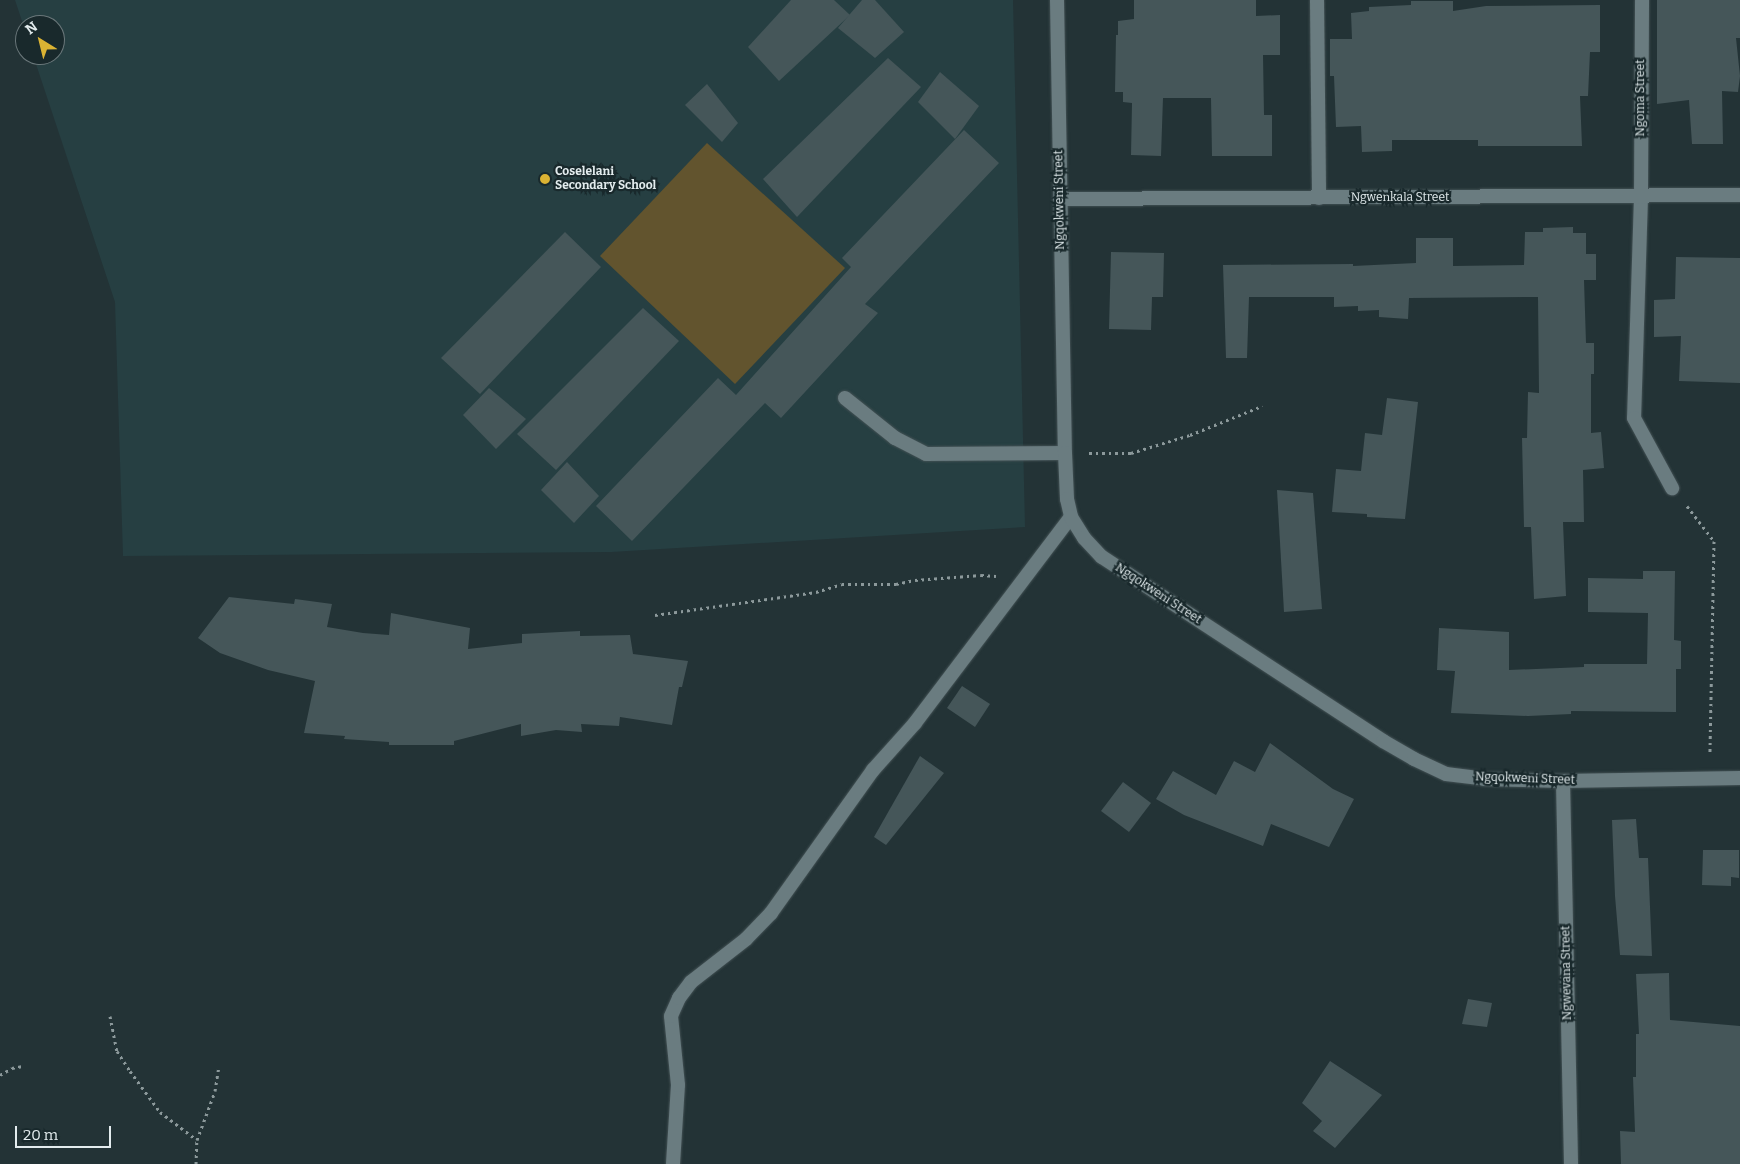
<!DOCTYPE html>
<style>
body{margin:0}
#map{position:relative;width:1740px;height:1164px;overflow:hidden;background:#233336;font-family:Bitter,serif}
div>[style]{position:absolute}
.built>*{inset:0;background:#263f42}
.green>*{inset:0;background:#62542e}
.building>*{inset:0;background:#455659}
.path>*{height:3px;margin-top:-1.5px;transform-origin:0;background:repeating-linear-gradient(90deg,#8c999b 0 2.5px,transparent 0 6.5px)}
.roads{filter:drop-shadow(0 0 1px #435154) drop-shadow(0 0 1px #435154)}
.service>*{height:14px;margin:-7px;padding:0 7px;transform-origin:7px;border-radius:7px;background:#6a7c80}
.minor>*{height:14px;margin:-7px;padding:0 7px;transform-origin:7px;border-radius:7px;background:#6a7c80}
.dots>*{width:14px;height:14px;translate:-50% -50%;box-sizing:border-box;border:2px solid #19292c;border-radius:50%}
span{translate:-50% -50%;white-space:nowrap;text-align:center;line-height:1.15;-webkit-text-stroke:4.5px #19292c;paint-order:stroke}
.street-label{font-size:12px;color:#e3ecee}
.poi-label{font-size:12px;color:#e3ecee;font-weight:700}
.left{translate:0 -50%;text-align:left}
.north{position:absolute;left:15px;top:15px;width:50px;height:50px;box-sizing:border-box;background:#19292c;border:1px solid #6a777a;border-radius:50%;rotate:324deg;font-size:14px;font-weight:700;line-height:20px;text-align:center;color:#e3ecee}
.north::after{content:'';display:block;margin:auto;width:18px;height:22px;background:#dbb333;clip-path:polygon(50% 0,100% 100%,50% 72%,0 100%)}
.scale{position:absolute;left:15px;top:1126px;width:96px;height:22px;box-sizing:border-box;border:2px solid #e3ecee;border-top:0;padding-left:6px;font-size:15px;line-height:18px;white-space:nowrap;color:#e3ecee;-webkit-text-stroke:4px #19292c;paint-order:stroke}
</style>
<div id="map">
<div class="built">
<div style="clip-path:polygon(15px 0,1013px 0,1025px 527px,611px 552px,123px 556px,115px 302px,33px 55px,55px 55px,55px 25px,25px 25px,25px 30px)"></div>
</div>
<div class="green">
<div style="clip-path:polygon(707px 143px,845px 268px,735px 384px,600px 256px)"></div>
</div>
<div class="building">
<div style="clip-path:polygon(791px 0,834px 0,850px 15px,779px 81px,748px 47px)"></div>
<div style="clip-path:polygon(862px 0,875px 0,904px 32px,875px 58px,838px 28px)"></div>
<div style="clip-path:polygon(1134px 0,1256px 0,1256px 16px,1280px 15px,1280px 55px,1263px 55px,1264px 115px,1272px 115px,1272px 156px,1212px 156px,1211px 98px,1163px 98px,1161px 156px,1131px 155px,1132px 103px,1123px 102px,1123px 92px,1115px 92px,1116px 35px,1118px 35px,1118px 21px,1134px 19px)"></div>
<div style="clip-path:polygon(1657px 0,1740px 0,1740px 38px,1736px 38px,1740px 76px,1738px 92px,1722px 91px,1723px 144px,1692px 144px,1689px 100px,1657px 104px)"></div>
<div style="clip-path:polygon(1411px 1px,1453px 1px,1453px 11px,1486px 6px,1600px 5px,1600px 52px,1590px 52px,1588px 96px,1580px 96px,1582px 146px,1478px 146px,1478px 140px,1392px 140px,1392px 151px,1362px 152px,1361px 126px,1336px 127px,1334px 76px,1330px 76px,1330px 39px,1352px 39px,1351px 13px,1369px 11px,1369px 7px,1411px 5px)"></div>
<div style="clip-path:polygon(888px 58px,921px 87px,797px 217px,763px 179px)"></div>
<div style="clip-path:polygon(940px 72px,979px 106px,955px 139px,918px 102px)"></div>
<div style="clip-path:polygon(707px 84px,738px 123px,722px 142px,685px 105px)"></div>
<div style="clip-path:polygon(964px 130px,999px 163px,865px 304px,878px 313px,781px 418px,765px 403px,632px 541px,596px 506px,718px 378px,736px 395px,851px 267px,842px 258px)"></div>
<div style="clip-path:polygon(1573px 227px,1573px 233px,1586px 233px,1586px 254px,1596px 254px,1596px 280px,1584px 280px,1586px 343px,1594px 343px,1594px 374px,1591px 374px,1591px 433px,1601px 432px,1604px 468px,1583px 470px,1584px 522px,1563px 522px,1566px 596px,1534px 599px,1531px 527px,1524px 527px,1522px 438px,1527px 438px,1528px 392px,1539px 393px,1538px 297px,1409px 298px,1408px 319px,1379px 317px,1379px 310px,1358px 311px,1358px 306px,1334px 307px,1334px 297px,1249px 297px,1247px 358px,1226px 358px,1223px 265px,1353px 264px,1353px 266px,1416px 263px,1416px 238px,1453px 238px,1453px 266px,1524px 265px,1525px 232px,1543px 232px,1543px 228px)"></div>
<div style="clip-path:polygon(565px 232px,601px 267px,480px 394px,441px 358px)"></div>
<div style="clip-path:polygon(1111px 252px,1164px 253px,1163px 297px,1152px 297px,1151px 330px,1109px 329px)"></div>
<div style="clip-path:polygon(1676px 257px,1740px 258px,1740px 383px,1679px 381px,1681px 336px,1654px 337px,1654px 300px,1675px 299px)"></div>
<div style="clip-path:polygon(643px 308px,679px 341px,556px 470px,517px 434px)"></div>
<div style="clip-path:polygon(489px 388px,526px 419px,496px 449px,463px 415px)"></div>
<div style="clip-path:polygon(1387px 398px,1418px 402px,1405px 519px,1367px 517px,1367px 514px,1332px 512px,1336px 469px,1361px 471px,1365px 433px,1382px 435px)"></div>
<div style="clip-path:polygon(567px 462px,599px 496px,574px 523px,541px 490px)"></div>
<div style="clip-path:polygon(1277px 490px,1313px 493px,1322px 609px,1284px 612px)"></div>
<div style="clip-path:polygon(1643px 571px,1675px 571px,1674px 640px,1681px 641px,1681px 669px,1676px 669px,1676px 712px,1571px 711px,1571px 714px,1528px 716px,1451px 713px,1455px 671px,1437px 670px,1439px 628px,1509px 632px,1509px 670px,1584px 667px,1584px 664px,1647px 664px,1648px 613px,1588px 612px,1588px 578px,1643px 579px)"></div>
<div style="clip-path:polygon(229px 597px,294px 604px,295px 599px,332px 604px,327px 627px,363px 633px,389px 635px,391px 613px,470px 628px,468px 649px,522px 643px,522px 634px,580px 631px,580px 636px,630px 635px,633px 654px,688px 661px,682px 687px,679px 687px,672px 725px,620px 717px,619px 726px,581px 724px,582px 732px,556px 730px,521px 736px,521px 724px,454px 741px,454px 745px,389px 745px,389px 742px,344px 739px,345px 736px,304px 733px,315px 681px,268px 670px,220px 653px,198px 638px)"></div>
<div style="clip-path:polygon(962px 686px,990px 704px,975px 727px,947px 708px)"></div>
<div style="clip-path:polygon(1270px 743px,1333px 789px,1354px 799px,1329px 847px,1271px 824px,1263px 846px,1184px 815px,1156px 799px,1173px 771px,1216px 795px,1234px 761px,1255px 772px)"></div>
<div style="clip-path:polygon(920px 756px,944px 773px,886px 845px,874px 837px)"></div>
<div style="clip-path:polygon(1123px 782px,1151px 803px,1129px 832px,1101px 811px)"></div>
<div style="clip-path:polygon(1636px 819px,1639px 858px,1648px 858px,1652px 956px,1620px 955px,1615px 896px,1612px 820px)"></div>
<div style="clip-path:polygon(1703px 850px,1739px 850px,1739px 878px,1731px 877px,1731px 886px,1702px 885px)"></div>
<div style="clip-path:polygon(1669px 973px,1670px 1020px,1740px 1026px,1740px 1164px,1621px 1164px,1620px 1131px,1635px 1132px,1633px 1077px,1636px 1077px,1636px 1034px,1639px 1034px,1636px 974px)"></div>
<div style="clip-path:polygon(1468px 999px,1492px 1003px,1487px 1027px,1462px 1024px)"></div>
<div style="clip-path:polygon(1330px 1061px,1382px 1095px,1335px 1148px,1313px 1131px,1322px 1121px,1302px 1103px)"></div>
</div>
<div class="path">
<div style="left:1089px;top:453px;width:42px"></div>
<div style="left:1131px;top:453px;width:62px;rotate:-17deg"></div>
<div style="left:1190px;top:435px;width:78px;rotate:-21.9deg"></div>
<div style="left:1687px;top:506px;width:44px;rotate:52.4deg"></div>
<div style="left:1714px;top:541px;width:214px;rotate:91.1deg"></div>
<div style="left:655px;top:615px;width:163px;rotate:-8.1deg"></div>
<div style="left:816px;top:592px;width:27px;rotate:-17deg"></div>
<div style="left:842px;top:584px;width:54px"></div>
<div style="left:896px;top:584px;width:19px;rotate:-12deg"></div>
<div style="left:915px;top:580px;width:66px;rotate:-4.3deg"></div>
<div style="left:981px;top:575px;width:15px;rotate:4deg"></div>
<div style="left:110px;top:1016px;width:36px;rotate:79deg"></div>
<div style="left:117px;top:1051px;width:24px;rotate:57deg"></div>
<div style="left:130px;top:1071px;width:51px;rotate:53.8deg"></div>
<div style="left:160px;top:1112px;width:46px;rotate:37.1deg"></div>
<div style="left:0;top:1075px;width:14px;rotate:-30deg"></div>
<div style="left:12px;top:1068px;width:11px;rotate:-10deg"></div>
<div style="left:196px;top:1164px;width:24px;rotate:-88deg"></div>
<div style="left:197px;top:1140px;width:52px;rotate:-69.8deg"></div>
<div style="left:215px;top:1091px;width:24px;rotate:-81deg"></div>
</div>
<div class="roads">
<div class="service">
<div style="left:1317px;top:0;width:198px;rotate:89.4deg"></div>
<div style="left:1641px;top:197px;width:221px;rotate:91.8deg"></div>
<div style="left:1634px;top:418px;width:80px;rotate:61.5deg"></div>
<div style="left:845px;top:398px;width:64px;rotate:38.7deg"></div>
<div style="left:895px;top:438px;width:35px;rotate:27deg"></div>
<div style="left:926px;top:454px;width:139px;rotate:-0.4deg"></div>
<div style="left:673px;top:1164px;width:79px;rotate:-86.4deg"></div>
<div style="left:678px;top:1085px;width:69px;rotate:-95.8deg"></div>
<div style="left:671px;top:1016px;width:20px;rotate:-66deg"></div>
<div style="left:679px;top:998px;width:20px;rotate:-53deg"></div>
<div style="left:691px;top:982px;width:70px;rotate:-38deg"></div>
<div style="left:746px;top:939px;width:36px;rotate:-46deg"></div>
<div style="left:771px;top:913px;width:176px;rotate:-54.5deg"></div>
<div style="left:873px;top:770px;width:63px;rotate:-48.2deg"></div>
<div style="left:915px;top:723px;width:258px;rotate:-52.9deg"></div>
</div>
<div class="minor">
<div style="left:1057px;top:0;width:453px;rotate:89deg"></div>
<div style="left:1065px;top:453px;width:46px;rotate:87.5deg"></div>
<div style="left:1067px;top:499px;width:18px;rotate:77deg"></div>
<div style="left:1071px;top:517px;width:25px;rotate:58deg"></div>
<div style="left:1084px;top:538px;width:26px;rotate:47deg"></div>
<div style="left:1102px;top:557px;width:336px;rotate:33.2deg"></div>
<div style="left:1383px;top:741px;width:36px;rotate:30deg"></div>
<div style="left:1414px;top:759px;width:35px;rotate:25deg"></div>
<div style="left:1446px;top:774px;width:38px;rotate:7deg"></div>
<div style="left:1484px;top:779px;width:79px;rotate:1.5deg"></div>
<div style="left:1563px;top:781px;width:177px;rotate:-1deg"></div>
<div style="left:1641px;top:197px;width:197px;rotate:-89.7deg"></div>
<div style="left:1060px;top:199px;width:680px;rotate:-0.34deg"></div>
<div style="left:1563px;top:781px;width:383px;rotate:88.8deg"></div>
</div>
</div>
<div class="dots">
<div style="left:545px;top:179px;background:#dbb333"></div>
</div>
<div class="street-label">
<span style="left:1641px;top:98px;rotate:-90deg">Ngoma Street</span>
<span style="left:1400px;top:198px">Ngwenkala Street</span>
<span style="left:1060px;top:200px;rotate:-91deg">Ngqokweni Street</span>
<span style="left:1158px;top:594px;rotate:33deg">Ngqokweni Street</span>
<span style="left:1525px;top:779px;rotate:2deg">Ngqokweni Street</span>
<span style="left:1567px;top:973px;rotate:-91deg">Ngwevana Street</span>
</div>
<div class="poi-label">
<span class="left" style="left:555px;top:179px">Coselelani<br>Secondary School</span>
</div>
<div class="north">N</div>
<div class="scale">20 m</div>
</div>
